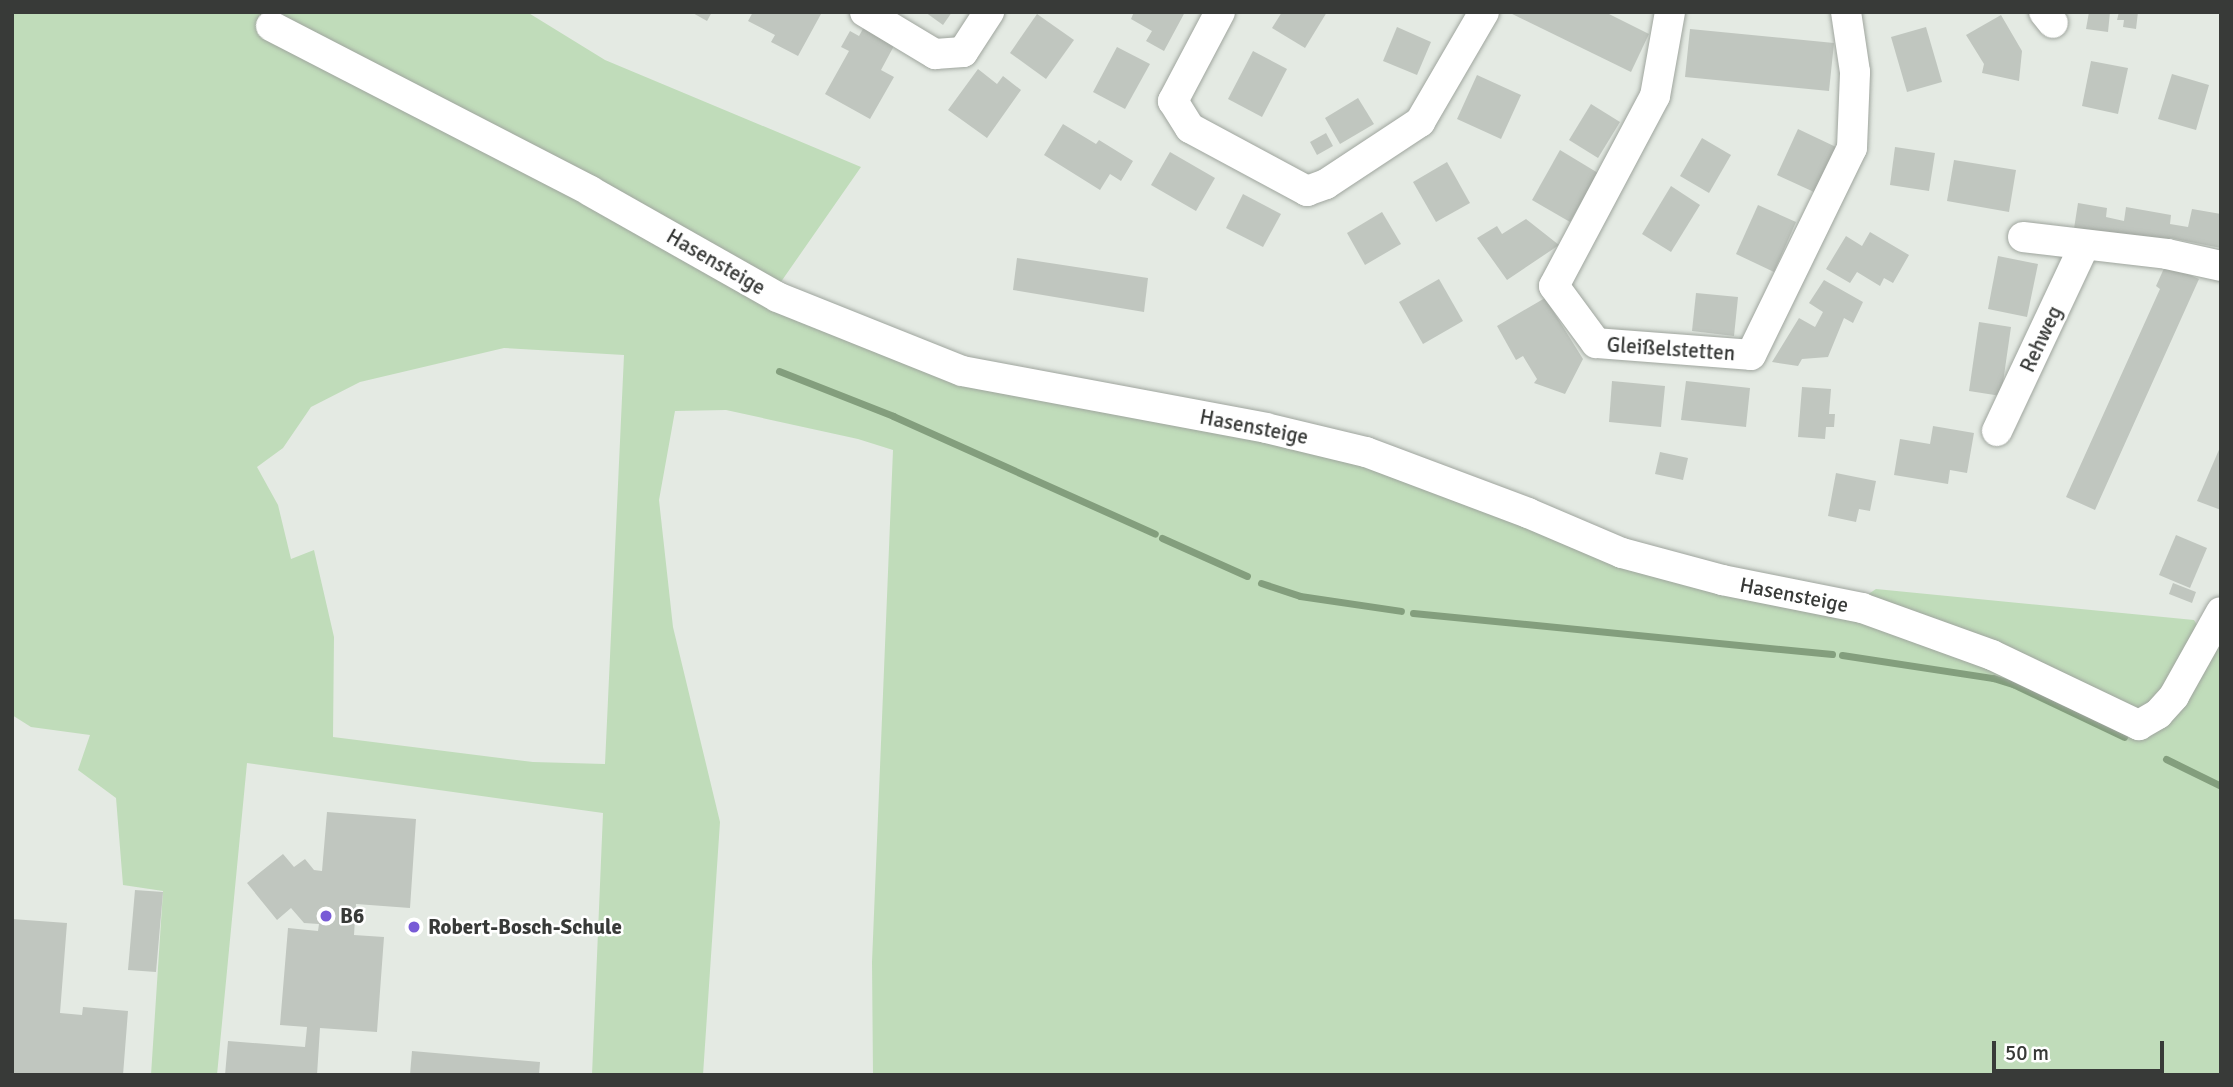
<!DOCTYPE html>
<meta charset="utf-8">
<style>
body{margin:0}
#map{position:relative;width:2233px;height:1087px;overflow:hidden;background:#e4eae3;font-family:Signika,sans-serif}
div>[style]{position:absolute}
.green>*{inset:0;background:#c0dcba}
.stream>*{height:7px;margin:-3.5px;padding:0 3.5px;transform-origin:3.5px;border-radius:3.5px;background:#839e7d}
.building>*{inset:0;background:#c0c6bf}
.roads{filter:drop-shadow(0 0 2px #9fa59e) drop-shadow(0 0 2px #9fa59e)}
.minor>*{height:30px;margin:-15px;padding:0 15px;transform-origin:15px;border-radius:15px;background:#fff}
.dots>*{width:19px;height:19px;translate:-50% -50%;box-sizing:border-box;border:4px solid #fff;border-radius:50%}
span{translate:-50% -50%;white-space:nowrap;text-align:center;line-height:1.15;-webkit-text-stroke:5px #fff;paint-order:stroke}
.street-label{font-size:21px;color:#383a38}
.poi-label{font-size:21px;color:#383a38;font-weight:700}
.left{translate:0 -50%;text-align:left}
.frame{position:absolute;inset:0;border:14px solid #383a38;pointer-events:none}
.scale{position:absolute;left:1992px;top:1041px;width:172px;height:32px;box-sizing:border-box;border:4px solid #383a38;border-top:0;padding-left:9px;font-size:21px;line-height:24px;white-space:nowrap;color:#383a38;-webkit-text-stroke:5px #fff;paint-order:stroke}
</style>
<div id="map">
<div class="green">
<div style="clip-path:polygon(evenodd,12px 12px,280px 12px,282px 19px,284px 12px,527px 12px,605px 60px,861px 167px,769px 299px,816px 324px,1319px 445px,1840px 613px,1876px 589px,2194px 620px,2208px 643px,2221px 639px,2221px 1075px,873px 1075px,872px 962px,893px 450px,858px 439px,726px 410px,675px 411px,659px 500px,673px 627px,720px 822px,703px 1075px,592px 1075px,603px 813px,247px 763px,217px 1075px,151px 1075px,163px 891px,123px 885px,116px 798px,78px 770px,90px 735px,31px 727px,12px 715px,12px 12px,504px 348px,624px 355px,605px 764px,533px 762px,333px 737px,334px 637px,314px 550px,291px 559px,278px 505px,257px 467px,283px 448px,311px 407px,360px 382px,504px 348px)"></div>
</div>
<div class="stream">
<div style="left:779px;top:371px;width:123px;rotate:21.5deg"></div>
<div style="left:893px;top:416px;width:287px;rotate:24.2deg"></div>
<div style="left:1162px;top:538px;width:93px;rotate:24.1deg"></div>
<div style="left:1261px;top:583px;width:41px;rotate:18.4deg"></div>
<div style="left:1300px;top:596px;width:102px;rotate:8.4deg"></div>
<div style="left:1413px;top:613px;width:421px;rotate:5.6deg"></div>
<div style="left:1842px;top:655px;width:153px;rotate:8.7deg"></div>
<div style="left:1993px;top:678px;width:21px;rotate:17deg"></div>
<div style="left:2013px;top:684px;width:123px;rotate:25.5deg"></div>
<div style="left:2166px;top:759px;width:61px;rotate:26.1deg"></div>
</div>
<div class="building">
<div style="clip-path:polygon(691px 12px,712px 12px,707px 21px)"></div>
<div style="clip-path:polygon(753px 12px,818px 12px,821px 14px,798px 56px,771px 42px,775px 35px,748px 21px)"></div>
<div style="clip-path:polygon(925px 12px,952px 12px,943px 25px)"></div>
<div style="clip-path:polygon(1134px 12px,1185px 12px,1164px 51px,1146px 41px,1152px 31px,1131px 19px)"></div>
<div style="clip-path:polygon(1282px 12px,1327px 12px,1305px 48px,1272px 28px)"></div>
<div style="clip-path:polygon(1508px 12px,1605px 12px,1649px 34px,1631px 72px)"></div>
<div style="clip-path:polygon(2089px 12px,2110px 12px,2108px 32px,2086px 29px)"></div>
<div style="clip-path:polygon(2119px 12px,2138px 12px,2136px 29px,2123px 27px,2124px 20px,2117px 20px)"></div>
<div style="clip-path:polygon(1037px 14px,1074px 40px,1046px 79px,1010px 53px)"></div>
<div style="clip-path:polygon(2001px 15px,2022px 51px,2019px 81px,1982px 73px,1984px 64px,1966px 35px)"></div>
<div style="clip-path:polygon(864px 27px,895px 44px,881px 70px,894px 77px,870px 119px,825px 94px,849px 51px,841px 47px,850px 31px,859px 36px)"></div>
<div style="clip-path:polygon(1397px 27px,1431px 42px,1417px 75px,1383px 61px)"></div>
<div style="clip-path:polygon(1926px 27px,1942px 82px,1907px 92px,1891px 37px)"></div>
<div style="clip-path:polygon(1690px 29px,1834px 43px,1829px 91px,1685px 77px)"></div>
<div style="clip-path:polygon(1117px 47px,1150px 64px,1125px 109px,1093px 92px)"></div>
<div style="clip-path:polygon(1253px 51px,1287px 69px,1262px 117px,1228px 99px)"></div>
<div style="clip-path:polygon(2091px 61px,2128px 68px,2118px 114px,2082px 106px)"></div>
<div style="clip-path:polygon(978px 69px,997px 84px,1003px 76px,1021px 90px,987px 138px,948px 110px)"></div>
<div style="clip-path:polygon(2172px 74px,2209px 85px,2196px 130px,2158px 119px)"></div>
<div style="clip-path:polygon(1477px 75px,1521px 95px,1501px 139px,1457px 119px)"></div>
<div style="clip-path:polygon(1358px 98px,1374px 124px,1340px 144px,1325px 118px)"></div>
<div style="clip-path:polygon(1591px 104px,1620px 122px,1598px 158px,1569px 140px)"></div>
<div style="clip-path:polygon(1063px 124px,1096px 144px,1099px 140px,1133px 161px,1121px 181px,1110px 174px,1100px 190px,1044px 155px)"></div>
<div style="clip-path:polygon(1798px 129px,1836px 147px,1814px 192px,1777px 175px)"></div>
<div style="clip-path:polygon(1326px 133px,1333px 146px,1317px 155px,1310px 142px)"></div>
<div style="clip-path:polygon(1702px 138px,1731px 155px,1709px 193px,1680px 176px)"></div>
<div style="clip-path:polygon(1895px 147px,1935px 153px,1929px 191px,1890px 185px)"></div>
<div style="clip-path:polygon(1560px 150px,1598px 173px,1570px 222px,1532px 200px)"></div>
<div style="clip-path:polygon(1170px 152px,1215px 178px,1196px 211px,1151px 185px)"></div>
<div style="clip-path:polygon(1954px 160px,2016px 170px,2009px 212px,1947px 201px)"></div>
<div style="clip-path:polygon(1447px 162px,1470px 203px,1436px 222px,1413px 182px)"></div>
<div style="clip-path:polygon(1671px 186px,1700px 205px,1671px 252px,1642px 234px)"></div>
<div style="clip-path:polygon(1243px 194px,1281px 214px,1263px 247px,1226px 228px)"></div>
<div style="clip-path:polygon(2078px 203px,2107px 208px,2106px 217px,2124px 221px,2126px 207px,2171px 215px,2170px 224px,2188px 227px,2192px 209px,2221px 214px,2221px 248px,2170px 238px,2168px 245px,2073px 235px)"></div>
<div style="clip-path:polygon(1758px 205px,1796px 222px,1774px 272px,1736px 254px)"></div>
<div style="clip-path:polygon(1382px 212px,1401px 244px,1365px 265px,1347px 233px)"></div>
<div style="clip-path:polygon(1526px 219px,1559px 245px,1507px 280px,1477px 238px,1497px 226px,1502px 234px)"></div>
<div style="clip-path:polygon(1870px 232px,1909px 255px,1893px 283px,1884px 278px,1880px 286px,1857px 272px,1850px 283px,1826px 269px,1846px 236px,1862px 246px)"></div>
<div style="clip-path:polygon(1998px 256px,2038px 264px,2027px 317px,1988px 309px)"></div>
<div style="clip-path:polygon(1017px 258px,1148px 278px,1144px 312px,1013px 290px)"></div>
<div style="clip-path:polygon(2166px 264px,2199px 279px,2095px 510px,2066px 497px,2160px 289px,2156px 286px)"></div>
<div style="clip-path:polygon(1439px 279px,1463px 321px,1423px 344px,1399px 302px)"></div>
<div style="clip-path:polygon(1824px 280px,1863px 302px,1853px 323px,1844px 318px,1828px 357px,1802px 359px,1798px 366px,1772px 362px,1799px 318px,1815px 327px,1823px 312px,1809px 303px)"></div>
<div style="clip-path:polygon(1696px 293px,1738px 297px,1734px 336px,1692px 331px)"></div>
<div style="clip-path:polygon(1545px 298px,1583px 359px,1565px 394px,1534px 383px,1537px 379px,1523px 356px,1516px 360px,1497px 326px)"></div>
<div style="clip-path:polygon(1979px 322px,2011px 327px,2001px 396px,1969px 391px)"></div>
<div style="clip-path:polygon(1612px 381px,1665px 386px,1661px 427px,1609px 422px)"></div>
<div style="clip-path:polygon(1686px 381px,1750px 388px,1746px 427px,1681px 420px)"></div>
<div style="clip-path:polygon(1802px 387px,1831px 389px,1829px 414px,1835px 414px,1834px 427px,1826px 427px,1825px 439px,1798px 437px)"></div>
<div style="clip-path:polygon(1933px 426px,1974px 433px,1967px 473px,1950px 470px,1948px 484px,1894px 475px,1900px 439px,1930px 444px)"></div>
<div style="clip-path:polygon(2221px 445px,2221px 510px,2197px 501px)"></div>
<div style="clip-path:polygon(1660px 452px,1688px 458px,1683px 480px,1655px 474px)"></div>
<div style="clip-path:polygon(1836px 473px,1876px 481px,1870px 511px,1859px 509px,1856px 522px,1828px 516px)"></div>
<div style="clip-path:polygon(2176px 535px,2207px 548px,2190px 588px,2159px 575px)"></div>
<div style="clip-path:polygon(2173px 583px,2196px 592px,2192px 603px,2169px 594px)"></div>
<div style="clip-path:polygon(327px 812px,416px 819px,410px 908px,356px 904px,354px 935px,384px 937px,377px 1032px,320px 1028px,317px 1075px,225px 1075px,228px 1041px,305px 1047px,307px 1027px,280px 1025px,288px 928px,318px 931px,319px 924px,304px 923px,291px 908px,277px 920px,247px 883px,283px 854px,294px 867px,305px 859px,314px 870px,322px 871px)"></div>
<div style="clip-path:polygon(135px 890px,163px 892px,156px 972px,128px 970px)"></div>
<div style="clip-path:polygon(12px 919px,67px 923px,60px 1013px,82px 1015px,83px 1007px,128px 1011px,123px 1075px,12px 1075px)"></div>
<div style="clip-path:polygon(412px 1051px,540px 1062px,539px 1075px,410px 1075px)"></div>
</div>
<div class="roads">
<div class="minor">
<div style="left:865px;top:12px;width:82px;rotate:31deg"></div>
<div style="left:935px;top:54px;width:28px;rotate:-4deg"></div>
<div style="left:963px;top:52px;width:48px;rotate:-57deg"></div>
<div style="left:1220px;top:12px;width:101px;rotate:117.8deg"></div>
<div style="left:1173px;top:101px;width:32px;rotate:58deg"></div>
<div style="left:1190px;top:128px;width:133px;rotate:28.3deg"></div>
<div style="left:1307px;top:191px;width:20px;rotate:-20deg"></div>
<div style="left:1326px;top:184px;width:113px;rotate:-33.4deg"></div>
<div style="left:1420px;top:122px;width:127px;rotate:-59.8deg"></div>
<div style="left:1670px;top:12px;width:85px;rotate:100.1deg"></div>
<div style="left:1655px;top:96px;width:215px;rotate:118deg"></div>
<div style="left:1554px;top:286px;width:71px;rotate:53.6deg"></div>
<div style="left:1596px;top:343px;width:155px;rotate:4.4deg"></div>
<div style="left:1751px;top:355px;width:230px;rotate:-64deg"></div>
<div style="left:1852px;top:148px;width:76px;rotate:-87.7deg"></div>
<div style="left:1855px;top:72px;width:61px;rotate:-98.5deg"></div>
<div style="left:2044px;top:12px;width:14px;rotate:51deg"></div>
<div style="left:271px;top:26px;width:359px;rotate:27.3deg"></div>
<div style="left:590px;top:191px;width:215px;rotate:29.5deg"></div>
<div style="left:777px;top:297px;width:199px;rotate:21.8deg"></div>
<div style="left:962px;top:371px;width:309px;rotate:10.6deg"></div>
<div style="left:1266px;top:428px;width:103px;rotate:13.5deg"></div>
<div style="left:1366px;top:452px;width:173px;rotate:20.6deg"></div>
<div style="left:1528px;top:513px;width:102px;rotate:23.1deg"></div>
<div style="left:1622px;top:553px;width:104px;rotate:15.1deg"></div>
<div style="left:1722px;top:580px;width:143px;rotate:11.3deg"></div>
<div style="left:1862px;top:608px;width:138px;rotate:19.9deg"></div>
<div style="left:1992px;top:655px;width:163px;rotate:25.5deg"></div>
<div style="left:2139px;top:725px;width:22px;rotate:-30deg"></div>
<div style="left:2158px;top:714px;width:24px;rotate:-48deg"></div>
<div style="left:2174px;top:696px;width:96px;rotate:-60.8deg"></div>
<div style="left:2023px;top:237px;width:145px;rotate:6.7deg"></div>
<div style="left:2167px;top:254px;width:55px;rotate:12.5deg"></div>
<div style="left:1997px;top:431px;width:204px;rotate:-64.8deg"></div>
</div>
</div>
<div class="dots">
<div style="left:326px;top:916px;background:#785bd6"></div>
<div style="left:414px;top:927px;background:#785bd6"></div>
</div>
<div class="street-label">
<span style="left:716px;top:262px;rotate:30deg">Hasensteige</span>
<span style="left:2041px;top:339px;rotate:-65deg">Rehweg</span>
<span style="left:1671px;top:349px;rotate:4deg">Gleißelstetten</span>
<span style="left:1254px;top:427px;rotate:11deg">Hasensteige</span>
<span style="left:1794px;top:595px;rotate:11deg">Hasensteige</span>
</div>
<div class="poi-label">
<span class="left" style="left:340px;top:916px">B6</span>
<span class="left" style="left:428px;top:927px">Robert-Bosch-Schule</span>
</div>
<div class="frame"></div>
<div class="scale">50 m</div>
</div>
